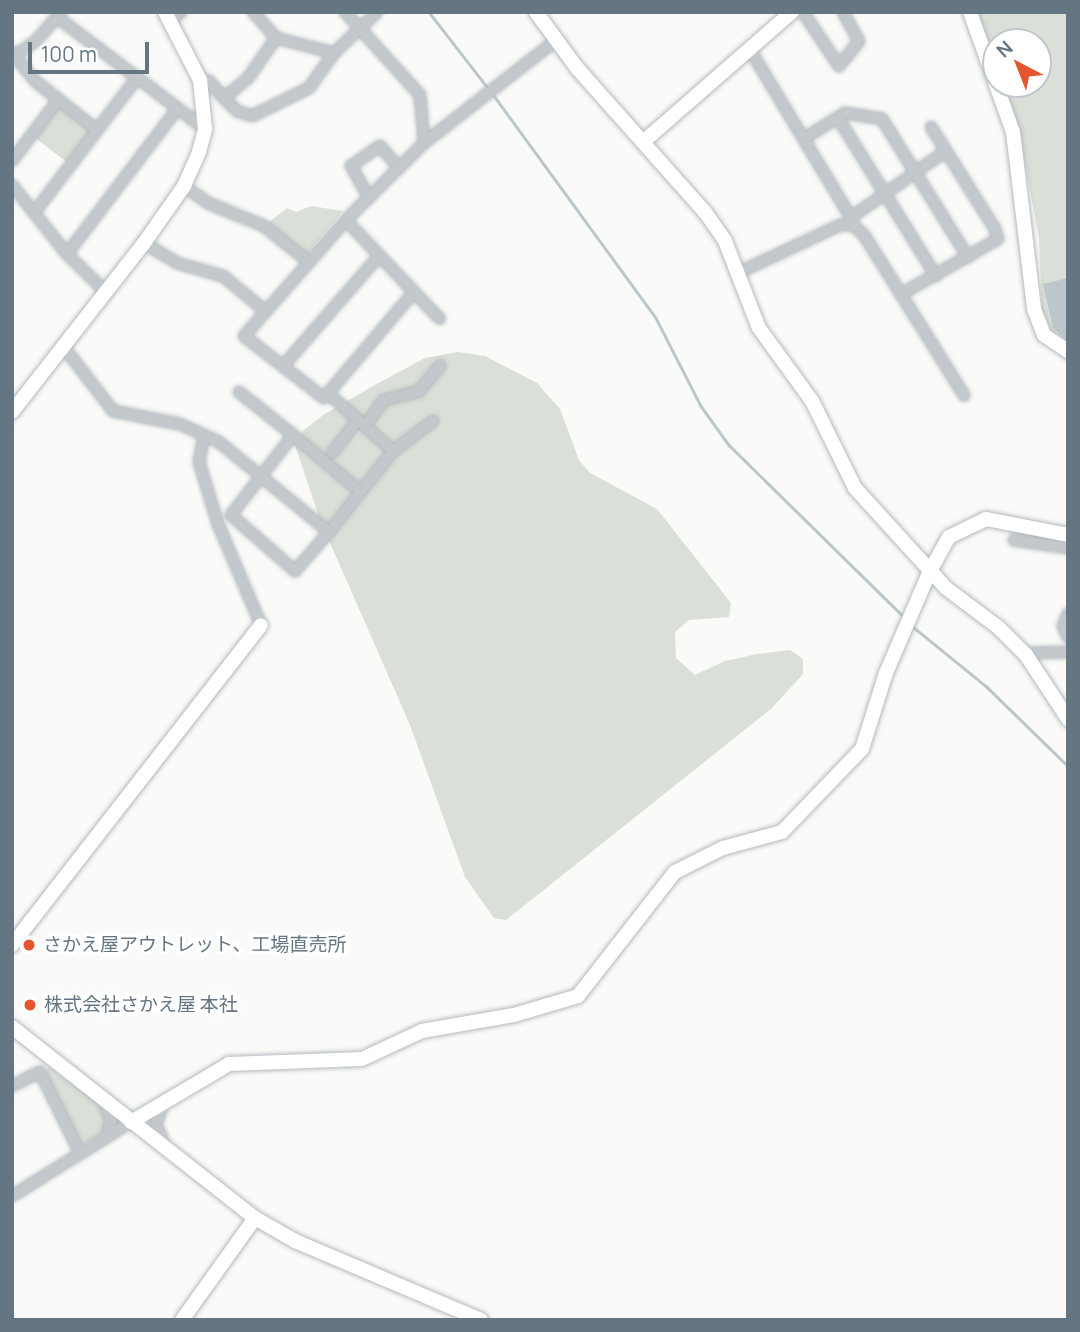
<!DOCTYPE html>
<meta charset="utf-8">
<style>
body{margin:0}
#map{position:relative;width:1080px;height:1332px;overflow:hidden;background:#fafaf8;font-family:Manrope,"Noto Sans JP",sans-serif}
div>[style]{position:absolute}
.green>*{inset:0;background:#dadfd7}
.water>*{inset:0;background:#bbc7cb}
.stream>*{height:2.5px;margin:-1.25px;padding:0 1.25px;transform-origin:1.25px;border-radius:1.25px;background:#bbc7cb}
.roads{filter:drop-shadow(0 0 2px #b3babf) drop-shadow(0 0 2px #b3babf)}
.street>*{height:10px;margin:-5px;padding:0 5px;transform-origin:5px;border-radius:5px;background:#c3c8cc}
.secondary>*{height:14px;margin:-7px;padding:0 7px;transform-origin:7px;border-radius:7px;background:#fff}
.dots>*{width:19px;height:19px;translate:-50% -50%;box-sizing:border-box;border:4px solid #fff;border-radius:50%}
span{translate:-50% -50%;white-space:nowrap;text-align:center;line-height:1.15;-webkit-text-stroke:7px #fff;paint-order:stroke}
.poi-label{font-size:19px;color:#657683}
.left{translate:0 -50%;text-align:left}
.frame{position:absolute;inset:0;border:14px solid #657683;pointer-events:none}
.north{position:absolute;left:982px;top:28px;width:70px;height:70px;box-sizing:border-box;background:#fff;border:2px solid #c1c8cd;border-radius:50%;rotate:318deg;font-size:19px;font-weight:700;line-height:28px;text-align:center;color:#657683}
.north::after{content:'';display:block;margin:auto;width:24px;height:32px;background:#e4572e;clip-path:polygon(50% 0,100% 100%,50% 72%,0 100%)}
.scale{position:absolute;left:28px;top:42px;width:121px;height:32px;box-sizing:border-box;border:4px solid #657683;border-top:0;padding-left:9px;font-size:21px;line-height:24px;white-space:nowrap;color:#657683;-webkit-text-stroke:5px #fff;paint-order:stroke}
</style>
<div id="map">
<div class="green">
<div style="clip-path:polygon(977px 12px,1068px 12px,1068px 344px,1055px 338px,1042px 310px,1039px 239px,1023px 152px,1003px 84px,1038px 84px,1038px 42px,996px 42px,996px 65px)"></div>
<div style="clip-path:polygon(60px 104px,94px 130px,68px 163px,34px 137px)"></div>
<div style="clip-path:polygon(311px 206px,343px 211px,306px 255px,268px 223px,287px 208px,296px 212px)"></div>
<div style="clip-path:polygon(458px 352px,485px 356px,537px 383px,560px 409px,579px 460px,590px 473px,657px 509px,731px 603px,729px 617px,689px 620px,675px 632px,676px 658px,695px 675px,725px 661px,757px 654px,790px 650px,803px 659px,803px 674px,772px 708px,506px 920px,494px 918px,465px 877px,410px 725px,320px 520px,295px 445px,303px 431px,323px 415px,373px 386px,425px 358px)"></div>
<div style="clip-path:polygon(49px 1067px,98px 1104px,106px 1116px,103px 1132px,81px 1146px,44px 1073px)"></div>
</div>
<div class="water">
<div style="clip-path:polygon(1068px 278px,1068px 341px,1053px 328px,1043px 284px)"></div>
</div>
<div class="stream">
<div style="left:429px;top:12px;width:96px;rotate:52.2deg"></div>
<div style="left:492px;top:93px;width:278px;rotate:53.9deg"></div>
<div style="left:656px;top:318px;width:99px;rotate:62.9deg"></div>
<div style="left:701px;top:406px;width:48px;rotate:54.3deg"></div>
<div style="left:729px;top:445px;width:247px;rotate:44.5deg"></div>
<div style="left:912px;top:626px;width:97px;rotate:39.1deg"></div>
<div style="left:987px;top:687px;width:113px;rotate:44.3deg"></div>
</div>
<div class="roads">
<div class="street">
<div style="left:345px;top:12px;width:112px;rotate:47.9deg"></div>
<div style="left:420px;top:95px;width:48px;rotate:85.2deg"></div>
<div style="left:424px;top:143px;width:110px;rotate:135.4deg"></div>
<div style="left:346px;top:220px;width:154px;rotate:131.3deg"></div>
<div style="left:244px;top:336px;width:101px;rotate:37.8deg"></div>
<div style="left:324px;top:398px;width:139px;rotate:-49.7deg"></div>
<div style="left:414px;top:292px;width:99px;rotate:-133.4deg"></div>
<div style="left:803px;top:12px;width:65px;rotate:56.3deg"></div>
<div style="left:839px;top:66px;width:32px;rotate:-51deg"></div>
<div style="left:859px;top:41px;width:33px;rotate:-119deg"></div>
<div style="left:57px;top:17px;width:186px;rotate:37.1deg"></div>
<div style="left:169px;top:22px;width:16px;rotate:-40deg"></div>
<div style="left:276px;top:38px;width:60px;rotate:14.5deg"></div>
<div style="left:749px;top:48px;width:202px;rotate:59deg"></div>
<div style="left:12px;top:52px;width:5px;rotate:53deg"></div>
<div style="left:15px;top:56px;width:26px;rotate:-36deg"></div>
<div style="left:36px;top:41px;width:37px;rotate:-49deg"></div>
<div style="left:15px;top:56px;width:32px;rotate:51deg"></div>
<div style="left:35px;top:81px;width:79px;rotate:38.3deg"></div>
<div style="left:200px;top:80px;width:9px;rotate:6deg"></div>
<div style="left:209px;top:81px;width:18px;rotate:49deg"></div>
<div style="left:221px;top:95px;width:8px;rotate:-7deg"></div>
<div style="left:229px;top:94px;width:25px;rotate:-40deg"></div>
<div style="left:248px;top:78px;width:49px;rotate:-55deg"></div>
<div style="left:276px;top:38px;width:35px;rotate:-131deg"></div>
<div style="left:221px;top:95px;width:23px;rotate:45deg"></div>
<div style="left:237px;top:111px;width:16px;rotate:18deg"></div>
<div style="left:252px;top:116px;width:64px;rotate:-26.2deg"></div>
<div style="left:309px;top:88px;width:43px;rotate:-54.5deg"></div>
<div style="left:334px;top:53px;width:59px;rotate:-43.6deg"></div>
<div style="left:838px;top:118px;width:186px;rotate:58.2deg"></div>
<div style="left:931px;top:127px;width:28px;rotate:58deg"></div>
<div style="left:805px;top:138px;width:47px;rotate:-32deg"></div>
<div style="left:845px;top:113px;width:37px;rotate:9deg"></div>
<div style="left:882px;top:119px;width:163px;rotate:58.1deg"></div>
<div style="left:424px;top:143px;width:166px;rotate:-37.9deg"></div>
<div style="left:12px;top:161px;width:76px;rotate:-53deg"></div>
<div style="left:12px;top:185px;width:88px;rotate:51.4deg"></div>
<div style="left:67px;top:254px;width:54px;rotate:44.3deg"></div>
<div style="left:184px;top:186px;width:29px;rotate:35deg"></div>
<div style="left:208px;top:203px;width:61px;rotate:22.3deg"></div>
<div style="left:264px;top:226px;width:58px;rotate:38.7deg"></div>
<div style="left:369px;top:198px;width:37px;rotate:-119deg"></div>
<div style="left:351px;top:166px;width:35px;rotate:-35deg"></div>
<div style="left:380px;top:146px;width:29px;rotate:49deg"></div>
<div style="left:34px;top:213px;width:168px;rotate:-52.7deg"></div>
<div style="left:853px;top:216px;width:113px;rotate:-35deg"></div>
<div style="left:946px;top:151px;width:92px;rotate:57.9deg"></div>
<div style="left:995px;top:229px;width:10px;rotate:73deg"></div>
<div style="left:998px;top:239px;width:112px;rotate:150.4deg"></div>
<div style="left:144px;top:243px;width:39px;rotate:31deg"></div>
<div style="left:177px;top:263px;width:48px;rotate:15.8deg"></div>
<div style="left:223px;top:276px;width:55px;rotate:39.8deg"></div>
<div style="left:67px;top:254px;width:182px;rotate:-52.8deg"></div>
<div style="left:740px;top:272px;width:110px;rotate:-25.2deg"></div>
<div style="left:840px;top:225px;width:13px"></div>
<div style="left:853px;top:225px;width:15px;rotate:42deg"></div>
<div style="left:864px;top:235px;width:189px;rotate:58deg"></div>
<div style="left:414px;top:292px;width:37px;rotate:46deg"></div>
<div style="left:63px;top:346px;width:82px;rotate:52.4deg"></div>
<div style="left:113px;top:411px;width:68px;rotate:11deg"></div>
<div style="left:180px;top:424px;width:43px;rotate:24.8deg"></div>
<div style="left:219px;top:442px;width:142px;rotate:39.3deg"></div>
<div style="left:329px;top:532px;width:103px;rotate:-51.7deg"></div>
<div style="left:393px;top:451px;width:87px;rotate:-138.3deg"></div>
<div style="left:283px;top:366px;width:146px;rotate:-48.9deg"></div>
<div style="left:239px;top:392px;width:69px;rotate:38.5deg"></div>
<div style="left:365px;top:426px;width:32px;rotate:-54deg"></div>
<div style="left:384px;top:400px;width:36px;rotate:-14deg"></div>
<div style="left:419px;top:391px;width:33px;rotate:-50deg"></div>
<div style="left:204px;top:436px;width:26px;rotate:101deg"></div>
<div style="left:199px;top:462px;width:65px;rotate:73deg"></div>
<div style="left:218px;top:524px;width:110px;rotate:66.9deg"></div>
<div style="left:393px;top:451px;width:50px;rotate:-36.9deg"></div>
<div style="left:332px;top:453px;width:42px;rotate:-51.8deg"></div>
<div style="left:329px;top:532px;width:52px;rotate:131.1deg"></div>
<div style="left:295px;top:571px;width:85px;rotate:-138.8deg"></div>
<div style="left:231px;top:515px;width:101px;rotate:-52.2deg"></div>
<div style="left:293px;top:435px;width:87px;rotate:39.9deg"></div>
<div style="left:1014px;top:540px;width:55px;rotate:8.4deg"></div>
<div style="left:1068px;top:614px;width:13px;rotate:113deg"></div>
<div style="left:1063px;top:626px;width:12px;rotate:66deg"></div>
<div style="left:1024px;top:653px;width:44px;rotate:-1.3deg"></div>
<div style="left:12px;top:1086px;width:31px;rotate:-27deg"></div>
<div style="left:40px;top:1072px;width:90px;rotate:63.7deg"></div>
<div style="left:103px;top:1101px;width:22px;rotate:68deg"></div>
<div style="left:111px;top:1121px;width:15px;rotate:106deg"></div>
<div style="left:163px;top:1105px;width:20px;rotate:110deg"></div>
<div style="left:156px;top:1124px;width:23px;rotate:67deg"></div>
<div style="left:12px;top:1196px;width:140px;rotate:-31.9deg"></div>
</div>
<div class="secondary">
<div style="left:536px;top:12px;width:69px;rotate:53.8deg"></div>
<div style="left:577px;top:68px;width:193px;rotate:48.4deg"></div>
<div style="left:705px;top:212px;width:35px;rotate:55deg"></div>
<div style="left:725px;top:241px;width:93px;rotate:68.7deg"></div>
<div style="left:759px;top:328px;width:90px;rotate:54deg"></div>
<div style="left:812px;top:401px;width:97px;rotate:63.7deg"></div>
<div style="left:855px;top:488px;width:135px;rotate:47.7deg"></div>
<div style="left:946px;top:588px;width:65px;rotate:36.9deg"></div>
<div style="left:998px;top:627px;width:40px;rotate:45deg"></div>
<div style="left:1026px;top:655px;width:77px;rotate:56.7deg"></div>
<div style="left:970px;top:12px;width:127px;rotate:70.3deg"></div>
<div style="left:1013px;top:132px;width:178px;rotate:83.2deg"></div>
<div style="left:1034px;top:309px;width:28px;rotate:69deg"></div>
<div style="left:1044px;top:335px;width:29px;rotate:34deg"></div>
<div style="left:643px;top:142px;width:198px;rotate:-41.1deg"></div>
<div style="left:12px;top:412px;width:214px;rotate:-52deg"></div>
<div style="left:144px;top:243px;width:70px;rotate:-54.9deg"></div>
<div style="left:184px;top:186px;width:37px;rotate:-66deg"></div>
<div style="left:199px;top:152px;width:24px;rotate:-75deg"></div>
<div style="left:205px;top:129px;width:49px;rotate:-95.8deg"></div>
<div style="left:200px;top:80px;width:76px;rotate:-117.2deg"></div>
<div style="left:12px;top:945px;width:405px;rotate:-52.1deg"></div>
<div style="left:12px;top:1027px;width:309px;rotate:38.2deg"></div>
<div style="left:255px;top:1218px;width:46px;rotate:29.9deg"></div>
<div style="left:295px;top:1241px;width:202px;rotate:23deg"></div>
<div style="left:131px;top:1122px;width:114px;rotate:-30.6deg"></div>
<div style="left:229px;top:1064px;width:133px;rotate:-2.2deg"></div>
<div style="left:362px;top:1059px;width:66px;rotate:-25deg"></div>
<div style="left:422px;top:1031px;width:93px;rotate:-9.9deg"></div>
<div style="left:514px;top:1015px;width:67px;rotate:-16.5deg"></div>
<div style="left:578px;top:996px;width:157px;rotate:-52deg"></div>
<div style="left:675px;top:872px;width:54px;rotate:-26.6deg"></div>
<div style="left:723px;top:848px;width:61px;rotate:-15.2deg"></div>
<div style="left:782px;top:832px;width:115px;rotate:-46.1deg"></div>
<div style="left:862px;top:749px;width:80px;rotate:-72.5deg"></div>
<div style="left:886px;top:673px;width:111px;rotate:-66.7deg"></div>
<div style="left:930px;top:571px;width:39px;rotate:-61deg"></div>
<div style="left:949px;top:537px;width:41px;rotate:-25.9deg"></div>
<div style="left:986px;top:519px;width:84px;rotate:11deg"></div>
<div style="left:182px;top:1320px;width:125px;rotate:-54.4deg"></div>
</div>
</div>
<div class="dots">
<div style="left:29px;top:945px;background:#e4572e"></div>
<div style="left:30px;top:1005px;background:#e4572e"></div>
</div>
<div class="poi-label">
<span class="left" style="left:43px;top:945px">さかえ屋アウトレット、工場直売所</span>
<span class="left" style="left:44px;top:1005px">株式会社さかえ屋 本社</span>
</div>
<div class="frame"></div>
<div class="north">N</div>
<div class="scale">100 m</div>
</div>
